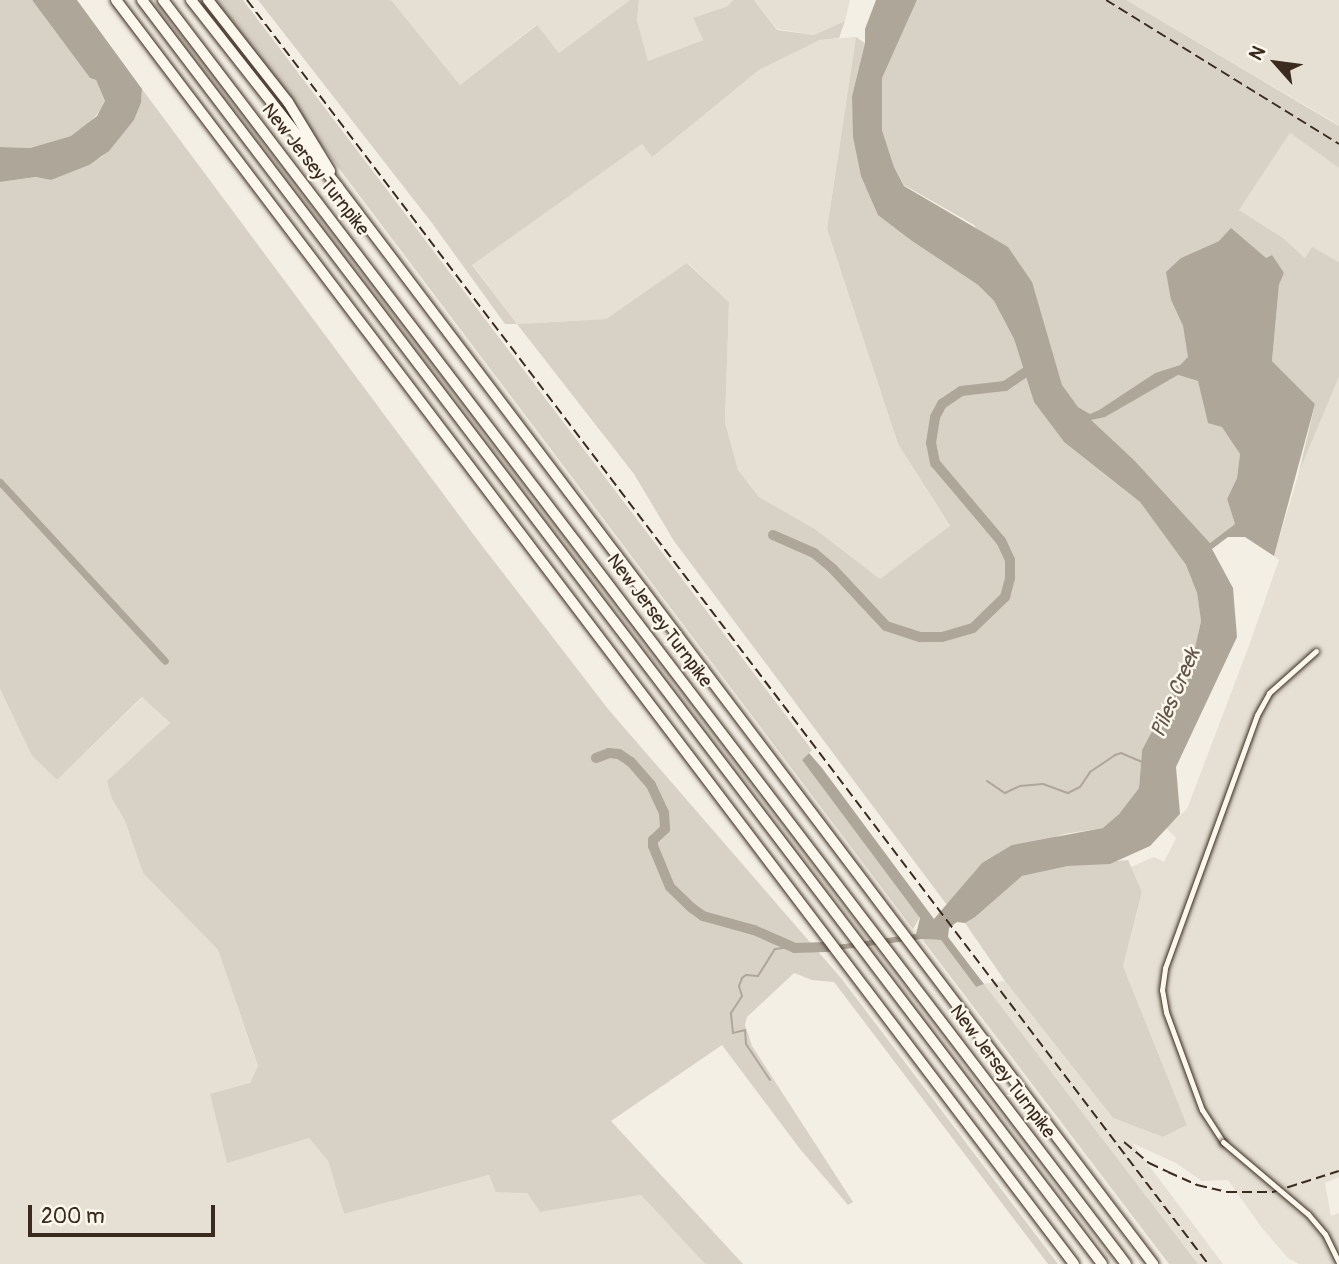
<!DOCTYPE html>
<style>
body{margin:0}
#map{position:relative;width:1339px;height:1264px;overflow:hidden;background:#f3efe4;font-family:Pangolin,sans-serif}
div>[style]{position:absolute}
.built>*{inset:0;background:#e5dfd4}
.green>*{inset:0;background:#d8d1c6}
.water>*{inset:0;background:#afa69a}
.stream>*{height:2px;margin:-1px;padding:0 1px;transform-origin:1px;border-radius:1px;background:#afa69a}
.canal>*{height:7px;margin:-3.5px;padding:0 3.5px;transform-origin:3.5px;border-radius:3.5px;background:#afa69a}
.river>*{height:10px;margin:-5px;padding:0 5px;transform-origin:5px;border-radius:5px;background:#afa69a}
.roads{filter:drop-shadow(0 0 2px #3b2a1e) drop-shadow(0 0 2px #3b2a1e)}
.minor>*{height:5px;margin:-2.5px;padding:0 2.5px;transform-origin:2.5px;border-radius:2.5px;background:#fbf7ec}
.motorway>*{height:10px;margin:-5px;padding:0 5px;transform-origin:5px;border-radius:5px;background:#fbf7ec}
.rail>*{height:2px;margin-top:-1px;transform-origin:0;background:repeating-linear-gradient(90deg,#3b2a1e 0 10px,transparent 0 15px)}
.bridges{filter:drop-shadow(0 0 2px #3b2a1e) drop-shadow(0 0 2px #3b2a1e)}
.minor-bridge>*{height:5px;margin:-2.5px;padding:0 2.5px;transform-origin:2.5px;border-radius:2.5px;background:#fbf7ec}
span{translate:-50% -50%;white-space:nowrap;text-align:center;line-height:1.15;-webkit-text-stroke:5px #fbf7ec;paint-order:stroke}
.street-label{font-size:19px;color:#3b2a1e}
.water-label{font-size:21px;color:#645549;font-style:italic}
.north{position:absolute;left:1241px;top:28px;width:70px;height:70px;-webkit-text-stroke:5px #fbf7ec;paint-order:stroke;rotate:298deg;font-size:19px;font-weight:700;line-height:28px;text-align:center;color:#3b2a1e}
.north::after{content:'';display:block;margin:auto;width:24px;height:32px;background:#3b2a1e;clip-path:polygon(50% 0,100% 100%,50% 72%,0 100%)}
.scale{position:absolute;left:28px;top:1205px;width:187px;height:32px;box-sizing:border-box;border:4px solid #3b2a1e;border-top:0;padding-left:9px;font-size:21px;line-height:24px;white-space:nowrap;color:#3b2a1e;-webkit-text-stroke:5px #fbf7ec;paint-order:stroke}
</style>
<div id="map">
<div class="built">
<div style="clip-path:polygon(391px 0,630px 0,559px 53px,536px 25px,460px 85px)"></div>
<div style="clip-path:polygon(639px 0,733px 0,728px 6px,693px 18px,703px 40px,648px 61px,637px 19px)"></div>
<div style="clip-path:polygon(754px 0,850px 0,845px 21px,814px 35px,777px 29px)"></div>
<div style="clip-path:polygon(1126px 0,1339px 0,1339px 126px,1332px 121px)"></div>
<div style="clip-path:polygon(856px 37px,827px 229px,898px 444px,950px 527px,880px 579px,815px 529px,759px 497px,738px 470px,725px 422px,729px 302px,688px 263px,606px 319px,517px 324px,472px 264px,642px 144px,652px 156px,759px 70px,820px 40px)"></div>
<div style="clip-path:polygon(1290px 133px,1339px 168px,1339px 262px,1312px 248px,1305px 258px,1283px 238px,1239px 210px)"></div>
<div style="clip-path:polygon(1339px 377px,1339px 1177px,1325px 1183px,1331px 1216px,1339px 1213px,1339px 1264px,1299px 1264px,1288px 1258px,1262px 1228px,1228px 1180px,1202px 1181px,1176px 1163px,1132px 1143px,1223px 1264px,1198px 1264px,984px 984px,1005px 981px,1113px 1118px,1163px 1137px,1187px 1125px,1123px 966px,1142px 893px,1131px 867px,1154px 857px,1164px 862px,1176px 838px,1166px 828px,1187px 809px,1247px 651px,1279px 560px,1274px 556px,1299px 472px)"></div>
<div style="clip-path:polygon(0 689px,32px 756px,57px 780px,143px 697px,170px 724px,112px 799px,125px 821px,143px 873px,218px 950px,258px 1067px,250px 1083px,309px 1138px,328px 1161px,344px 1214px,489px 1175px,527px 1193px,540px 1212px,641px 1195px,705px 1264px,0 1264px)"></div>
</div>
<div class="green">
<div style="clip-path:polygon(0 0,32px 0,90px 78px,96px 80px,105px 101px,103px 107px,88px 125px,71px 136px,30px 148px,0 147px)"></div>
<div style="clip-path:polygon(212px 0,243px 0,812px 750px,802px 760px,920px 917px,913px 929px)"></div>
<div style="clip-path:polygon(258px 0,391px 0,460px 85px,537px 25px,559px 53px,630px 0,639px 0,637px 20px,648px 61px,703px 40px,693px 18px,728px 6px,733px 0,754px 0,777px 30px,814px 35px,845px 21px,839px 38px,820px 40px,759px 70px,652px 157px,642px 144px,472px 265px,517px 324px,606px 319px,687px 263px,729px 302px,725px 422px,738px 470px,759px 497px,815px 529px,880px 579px,950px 526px,898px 444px,827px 229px,856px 37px,865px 43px,852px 96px,912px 241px,978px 285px,994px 301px,1014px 339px,1034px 402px,1064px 442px,1140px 502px,1186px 565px,1197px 593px,1201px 621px,1194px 652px,1142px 750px,1139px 788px,1119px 814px,1104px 828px,1064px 834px,982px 863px,947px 905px,674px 541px,634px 474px,517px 324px,505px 324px,432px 223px)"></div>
<div style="clip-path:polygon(917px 0,1126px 0,1339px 126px,1339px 168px,1290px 133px,1239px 210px,1283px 238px,1305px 258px,1312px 247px,1339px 262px,1339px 377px,1299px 472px,1315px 404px,1272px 361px,1279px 285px,1284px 273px,1253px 249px,1219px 241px,1181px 258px,1171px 300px,1183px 326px,1189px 357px,1180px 365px,1155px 373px,1099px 410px,1090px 414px,1078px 407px,1062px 386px,1054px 359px,974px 225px,904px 185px,894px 167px,882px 130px,882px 77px)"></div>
<div style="clip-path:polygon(142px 89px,473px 534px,608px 709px,841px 978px,1058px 1264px,1048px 1264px,834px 982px,812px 980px,794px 973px,747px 1017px,745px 1025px,752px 1046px,853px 1202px,848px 1205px,800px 1149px,722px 1045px,611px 1121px,743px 1264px,705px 1264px,641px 1195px,540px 1212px,527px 1193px,496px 1192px,489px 1175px,344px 1214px,328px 1161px,309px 1138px,227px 1163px,210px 1094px,250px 1083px,258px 1066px,218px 950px,143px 873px,125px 821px,112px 799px,107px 781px,170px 723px,142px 697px,57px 780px,32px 756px,0 689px,0 182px,37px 177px,51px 180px,102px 157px,134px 120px,141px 103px)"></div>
<div style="clip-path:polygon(1178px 375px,1198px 381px,1240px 454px,1237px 478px,1227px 499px,1235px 524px,1210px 543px,1135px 461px,1090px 420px,1105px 416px)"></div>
<div style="clip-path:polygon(1128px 860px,1142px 892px,1123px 966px,1187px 1125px,1163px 1137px,1113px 1118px,1005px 981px,965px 923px,1022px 876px,1068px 866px)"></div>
<div style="clip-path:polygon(922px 939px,941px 940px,976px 987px,984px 984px,1198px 1264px,1169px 1264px)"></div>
</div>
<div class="water">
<div style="clip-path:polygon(32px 0,77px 0,142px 89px,141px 103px,134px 120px,109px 151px,89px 165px,51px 180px,36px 177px,0 182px,0 147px,30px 148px,71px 136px,97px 116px,105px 101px,96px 80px,90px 78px)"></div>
<div style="clip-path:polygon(evenodd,876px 0,917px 0,882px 78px,882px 130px,894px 167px,904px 186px,1008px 247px,1032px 282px,1062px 385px,1078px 407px,1090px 414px,1099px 410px,1155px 373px,1180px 365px,1188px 357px,1183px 326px,1171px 300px,1166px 272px,1181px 258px,1219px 241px,1231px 228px,1266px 258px,1272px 255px,1284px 273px,1279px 285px,1272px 361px,1315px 404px,1274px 556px,1245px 537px,1228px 537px,1212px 549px,1233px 588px,1237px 637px,1176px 767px,1180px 814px,1150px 846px,1110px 864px,1068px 866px,1022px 876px,975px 917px,965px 923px,957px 922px,949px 928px,948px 937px,984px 984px,976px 987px,941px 940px,922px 939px,822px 952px,814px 945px,823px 947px,916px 934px,920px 918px,802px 760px,809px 753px,822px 768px,934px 919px,982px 863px,1012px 845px,1103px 828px,1119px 814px,1139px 788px,1142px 750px,1194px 652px,1201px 621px,1197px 593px,1186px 565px,1140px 502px,1064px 442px,1034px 402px,1014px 339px,994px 301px,978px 285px,912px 241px,878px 215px,861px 176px,853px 137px,852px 96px,865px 43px,865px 29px,876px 0,1178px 375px,1198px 381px,1208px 423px,1222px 427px,1240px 454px,1237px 478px,1227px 499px,1235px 524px,1210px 543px,1135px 461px,1091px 420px,1105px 417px,1178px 375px)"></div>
</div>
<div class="stream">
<div style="left:987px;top:781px;width:22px;rotate:34deg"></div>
<div style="left:1005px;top:793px;width:17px;rotate:-25deg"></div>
<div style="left:1020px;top:786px;width:23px;rotate:-5deg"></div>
<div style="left:1043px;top:784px;width:27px;rotate:20deg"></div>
<div style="left:1068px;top:793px;width:13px;rotate:-27deg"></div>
<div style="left:1080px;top:787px;width:18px;rotate:-56deg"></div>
<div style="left:1090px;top:772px;width:30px;rotate:-34deg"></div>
<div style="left:1115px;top:755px;width:6px;rotate:-18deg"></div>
<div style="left:1121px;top:753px;width:23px;rotate:23deg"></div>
<div style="left:770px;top:1080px;width:43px;rotate:-123.7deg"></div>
<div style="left:746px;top:1044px;width:14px;rotate:-94deg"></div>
<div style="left:745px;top:1030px;width:12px;rotate:166deg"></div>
<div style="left:733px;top:1033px;width:20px;rotate:-96deg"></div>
<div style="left:731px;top:1013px;width:20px;rotate:-57deg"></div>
<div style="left:742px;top:996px;width:10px;rotate:-107deg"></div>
<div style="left:739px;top:986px;width:9px;rotate:-69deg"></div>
<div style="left:742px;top:978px;width:5px;rotate:-37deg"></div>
<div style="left:746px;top:975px;width:12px;rotate:5deg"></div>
<div style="left:758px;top:976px;width:32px;rotate:-58deg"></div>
<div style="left:775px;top:949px;width:16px;rotate:-7deg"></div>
</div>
<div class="canal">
<div style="left:0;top:482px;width:243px;rotate:47.3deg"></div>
</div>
<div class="river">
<div style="left:773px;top:535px;width:45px;rotate:23.7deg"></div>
<div style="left:814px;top:553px;width:23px;rotate:40deg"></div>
<div style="left:832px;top:568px;width:79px;rotate:47deg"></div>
<div style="left:886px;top:626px;width:36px;rotate:18deg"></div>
<div style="left:920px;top:637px;width:22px"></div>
<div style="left:942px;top:637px;width:32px;rotate:-16deg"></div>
<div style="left:973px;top:628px;width:45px;rotate:-44.1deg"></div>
<div style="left:1005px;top:597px;width:20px;rotate:-75deg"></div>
<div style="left:1010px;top:578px;width:18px;rotate:-90deg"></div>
<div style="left:1010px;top:560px;width:21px;rotate:-115deg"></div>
<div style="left:1001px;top:541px;width:102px;rotate:-130.2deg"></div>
<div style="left:935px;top:463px;width:20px;rotate:-101deg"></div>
<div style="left:931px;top:443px;width:26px;rotate:-81deg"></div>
<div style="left:935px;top:417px;width:15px;rotate:-62deg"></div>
<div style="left:942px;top:404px;width:23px;rotate:-34deg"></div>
<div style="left:961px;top:391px;width:44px;rotate:-6.5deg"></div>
<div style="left:1005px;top:386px;width:36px;rotate:-34deg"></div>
<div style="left:596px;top:758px;width:14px;rotate:-21deg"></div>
<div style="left:609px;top:753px;width:10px;rotate:6deg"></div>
<div style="left:619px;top:754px;width:14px;rotate:34deg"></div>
<div style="left:631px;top:762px;width:30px;rotate:49deg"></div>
<div style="left:651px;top:785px;width:31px;rotate:65deg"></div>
<div style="left:664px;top:813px;width:16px;rotate:86deg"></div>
<div style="left:665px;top:829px;width:16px;rotate:137deg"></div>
<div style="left:653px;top:840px;width:6px;rotate:90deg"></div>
<div style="left:653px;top:846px;width:44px;rotate:67.5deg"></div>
<div style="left:670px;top:887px;width:30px;rotate:44deg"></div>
<div style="left:692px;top:908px;width:14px;rotate:36deg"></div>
<div style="left:703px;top:916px;width:53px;rotate:15.4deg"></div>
<div style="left:754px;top:930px;width:45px;rotate:23.7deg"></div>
<div style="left:795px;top:948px;width:38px;rotate:-2deg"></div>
</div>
<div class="roads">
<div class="minor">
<div style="left:1223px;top:1142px;width:38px;rotate:-123deg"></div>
<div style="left:1202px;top:1110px;width:104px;rotate:-110.2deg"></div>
<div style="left:1166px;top:1012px;width:22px;rotate:-100deg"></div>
<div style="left:1162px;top:990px;width:22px;rotate:-82deg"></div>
<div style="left:1165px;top:968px;width:269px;rotate:-70deg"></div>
<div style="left:1257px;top:715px;width:25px;rotate:-61deg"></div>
<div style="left:1269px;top:693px;width:63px;rotate:-41.8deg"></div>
</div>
<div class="motorway">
<div style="left:116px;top:0;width:1586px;rotate:52.84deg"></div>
<div style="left:142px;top:0;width:1587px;rotate:52.78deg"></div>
<div style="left:163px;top:0;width:1589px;rotate:52.7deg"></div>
<div style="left:191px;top:0;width:238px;rotate:51.8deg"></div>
<div style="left:338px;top:187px;width:1351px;rotate:52.88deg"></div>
<div style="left:208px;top:0;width:130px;rotate:51.9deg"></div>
<div style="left:288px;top:102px;width:81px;rotate:58.7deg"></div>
</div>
</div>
<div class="rail">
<div style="left:247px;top:0;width:1588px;rotate:52.75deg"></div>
<div style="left:1106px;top:0;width:274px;rotate:31.7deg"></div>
<div style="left:1124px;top:1142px;width:33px;rotate:40deg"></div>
<div style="left:1149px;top:1163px;width:21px;rotate:25deg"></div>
<div style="left:1168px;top:1172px;width:32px;rotate:24deg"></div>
<div style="left:1197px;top:1185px;width:31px;rotate:13deg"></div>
<div style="left:1227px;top:1192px;width:46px"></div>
<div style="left:1273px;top:1192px;width:69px;rotate:-17.7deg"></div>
</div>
<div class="bridges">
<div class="minor-bridge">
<div style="left:1223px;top:1142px;width:111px;rotate:40.3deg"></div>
<div style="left:1308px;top:1214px;width:26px;rotate:50deg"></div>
<div style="left:1325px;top:1234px;width:32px;rotate:64deg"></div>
</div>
</div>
<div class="street-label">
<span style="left:315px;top:170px;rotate:52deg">New Jersey Turnpike</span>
<span style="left:659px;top:621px;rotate:53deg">New Jersey Turnpike</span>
<span style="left:1002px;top:1072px;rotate:53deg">New Jersey Turnpike</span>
</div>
<div class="water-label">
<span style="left:1176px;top:693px;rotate:-67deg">Piles Creek</span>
</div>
<div class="north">N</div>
<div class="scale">200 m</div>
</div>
